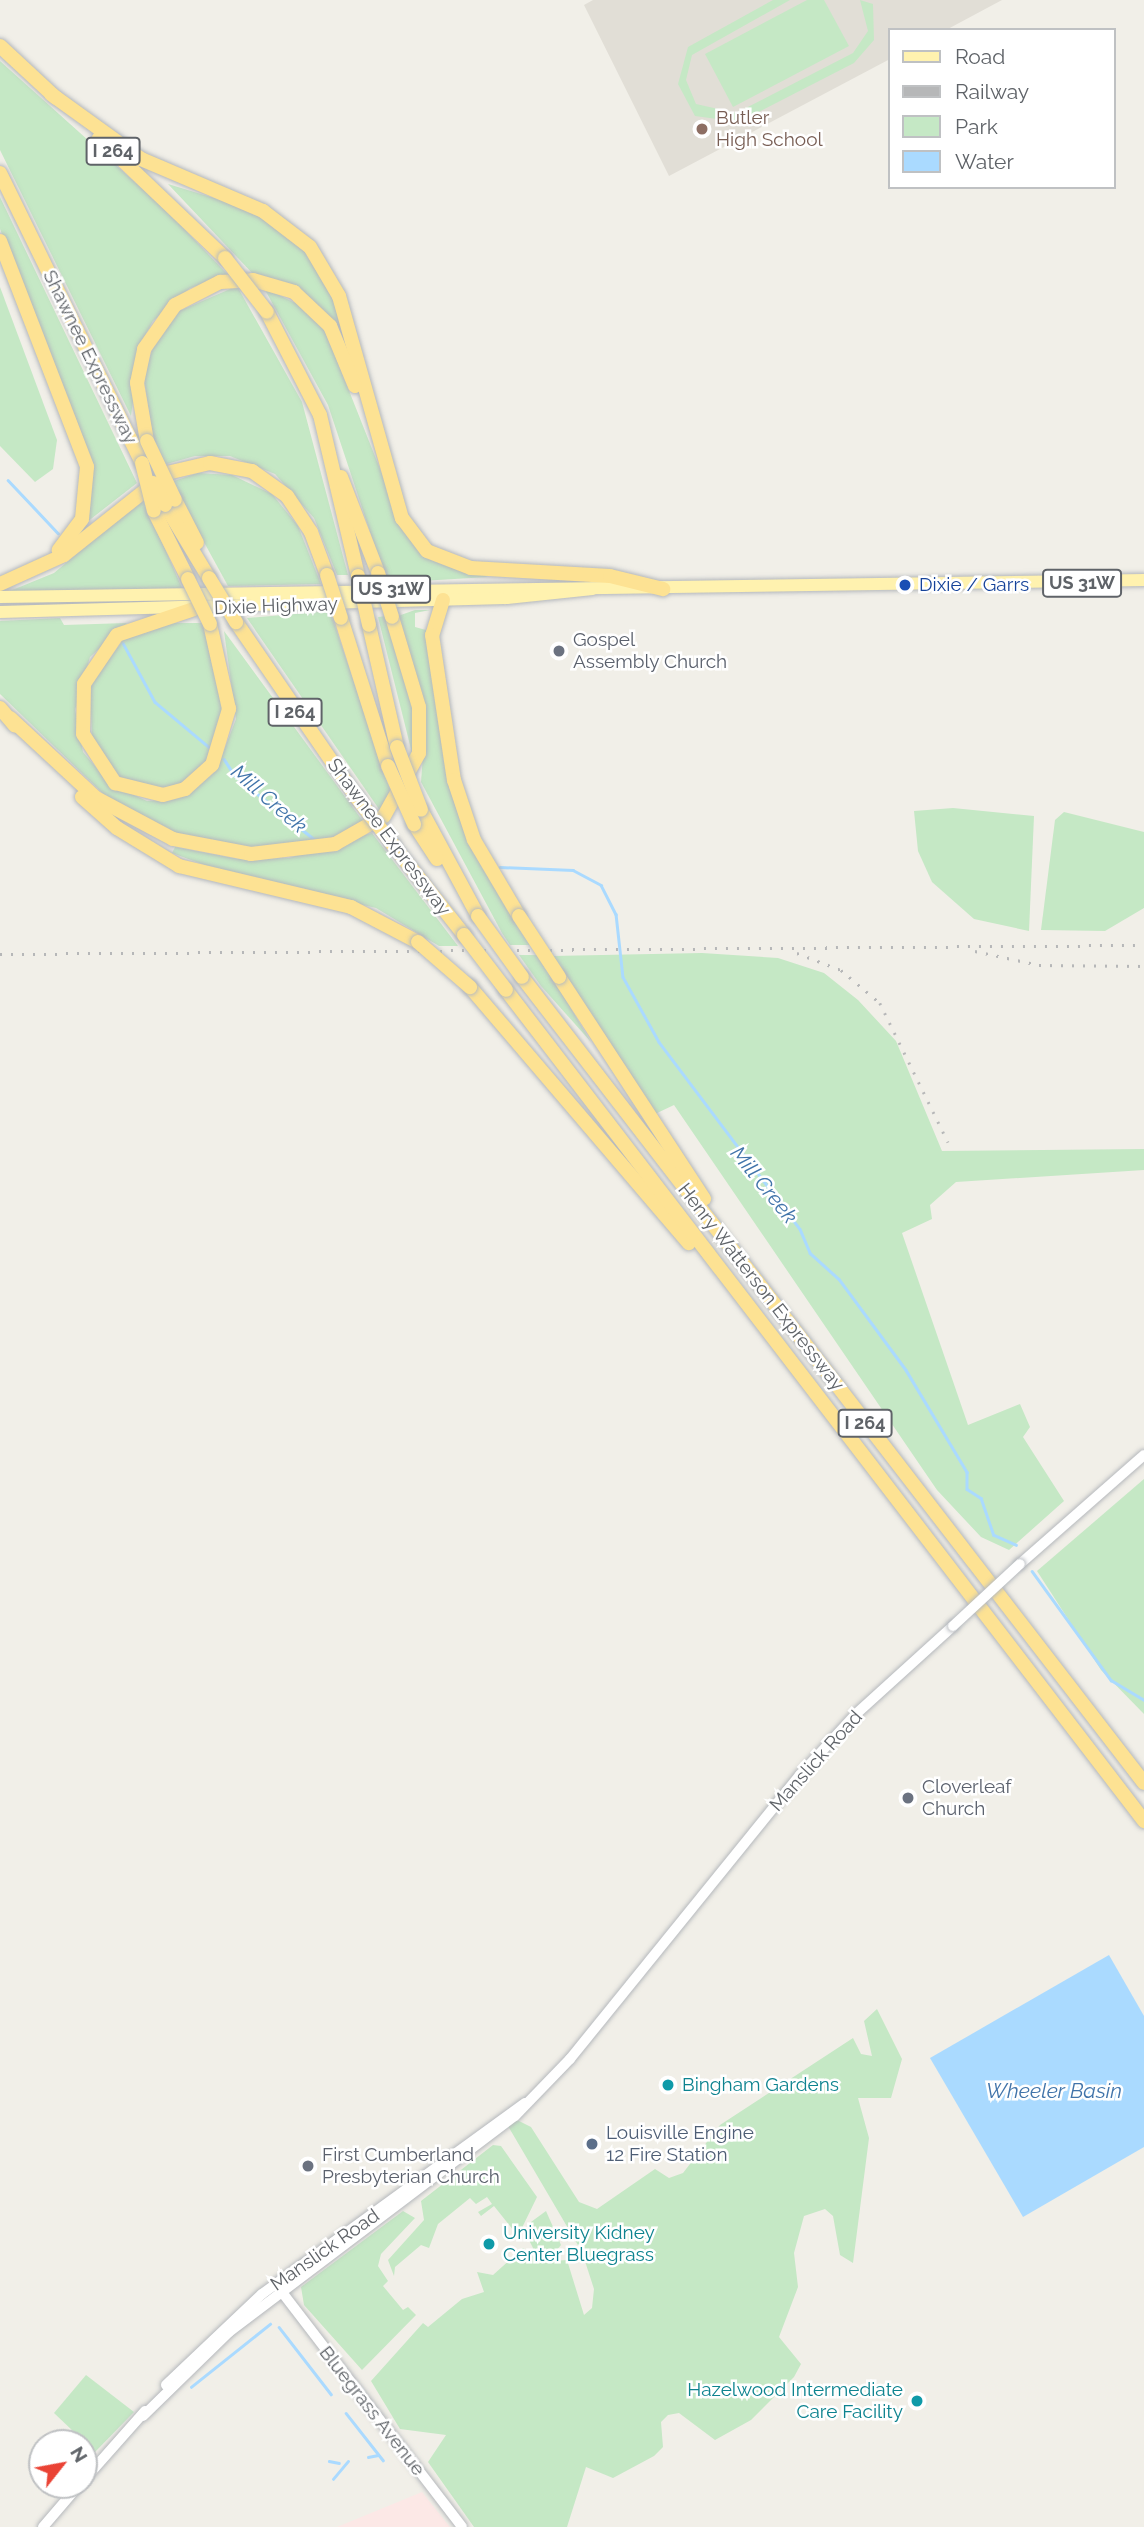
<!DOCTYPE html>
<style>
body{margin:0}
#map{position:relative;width:1144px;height:2527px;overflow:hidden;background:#f1efe8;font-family:Raleway,sans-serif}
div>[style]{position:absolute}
.education>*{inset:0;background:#e1ded6}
.medical>*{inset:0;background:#fce8e6}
.green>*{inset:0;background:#c5e8c5}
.water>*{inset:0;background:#aadaff}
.stream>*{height:2.5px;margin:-1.25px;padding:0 1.25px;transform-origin:1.25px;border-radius:1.25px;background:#aadaff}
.roads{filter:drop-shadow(0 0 2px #b5b8bc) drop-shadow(0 0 2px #b5b8bc)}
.tertiary>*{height:10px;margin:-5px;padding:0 5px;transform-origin:5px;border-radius:5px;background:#fff}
.secondary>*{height:10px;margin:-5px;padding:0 5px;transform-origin:5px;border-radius:5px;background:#fff}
.primary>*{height:12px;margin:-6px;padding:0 6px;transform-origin:6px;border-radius:6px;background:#fff2af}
.motorway>*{height:14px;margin:-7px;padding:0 7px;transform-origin:7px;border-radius:7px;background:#fde293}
.rail>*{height:2.5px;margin-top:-1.25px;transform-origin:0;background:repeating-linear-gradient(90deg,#b6b7b8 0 2px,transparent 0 11px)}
.bridges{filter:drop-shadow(0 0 2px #b6babf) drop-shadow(0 0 2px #b6babf)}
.secondary-bridge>*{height:10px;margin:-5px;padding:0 5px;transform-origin:5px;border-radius:5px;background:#fff}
.motorway-bridge>*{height:14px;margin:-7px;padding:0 7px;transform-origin:7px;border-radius:7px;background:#fde293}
.dots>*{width:19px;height:19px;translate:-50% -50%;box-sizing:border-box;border:4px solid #fff;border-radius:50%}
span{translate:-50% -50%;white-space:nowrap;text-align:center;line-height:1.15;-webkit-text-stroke:5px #fff;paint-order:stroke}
.shield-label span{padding:2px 5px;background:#fff;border:2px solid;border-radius:5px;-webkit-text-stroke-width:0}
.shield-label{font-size:18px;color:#5f6368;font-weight:700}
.education-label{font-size:19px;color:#785e54}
.left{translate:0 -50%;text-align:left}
.street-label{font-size:19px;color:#5f6368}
.transit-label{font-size:19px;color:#164399}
.worship-label{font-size:19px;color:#5b616d}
.culture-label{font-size:19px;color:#0d838f}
.right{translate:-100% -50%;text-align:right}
.service-label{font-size:19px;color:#4e5e75}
.water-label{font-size:21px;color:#4174aa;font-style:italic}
.legend{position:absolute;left:888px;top:28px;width:228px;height:161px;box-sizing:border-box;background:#fff;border:2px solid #bfc1c3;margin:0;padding:9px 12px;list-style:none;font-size:21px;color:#5f6368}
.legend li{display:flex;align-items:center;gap:14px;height:35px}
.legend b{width:35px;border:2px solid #bfc1c3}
.north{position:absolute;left:28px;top:2429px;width:70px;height:70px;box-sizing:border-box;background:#fff;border:2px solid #bfc1c3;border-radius:50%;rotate:59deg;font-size:19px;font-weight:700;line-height:28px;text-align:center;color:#5f6368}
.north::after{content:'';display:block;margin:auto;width:24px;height:32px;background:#ea4335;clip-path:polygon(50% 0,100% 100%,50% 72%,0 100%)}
</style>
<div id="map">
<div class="education">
<div style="clip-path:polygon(593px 0,1002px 0,946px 30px,890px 30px,890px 59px,669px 176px,584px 5px)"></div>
</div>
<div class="medical">
<div style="clip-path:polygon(422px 2492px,450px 2527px,337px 2527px)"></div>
</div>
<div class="green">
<div style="clip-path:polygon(773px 0,790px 0,692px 55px,686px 80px,696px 104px,736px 113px,853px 53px,868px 31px,860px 0,873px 4px,874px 40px,854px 63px,739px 122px,695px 116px,678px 84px,688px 47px)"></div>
<div style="clip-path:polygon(807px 0,824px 0,849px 46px,733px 107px,705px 54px)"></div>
<div style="clip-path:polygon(0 61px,168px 212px,229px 276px,190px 288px,153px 321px,141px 343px,131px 416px,0 150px)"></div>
<div style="clip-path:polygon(168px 184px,250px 209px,302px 244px,337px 307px,342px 330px,301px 291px,254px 275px)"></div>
<div style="clip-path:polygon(0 197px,137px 483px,87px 522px,93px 476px,0 229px)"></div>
<div style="clip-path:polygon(237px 286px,302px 402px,348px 575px,337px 575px,314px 518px,275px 474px,230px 456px,195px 456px,163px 465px,153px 443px,144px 377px,154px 344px,177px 312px)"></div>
<div style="clip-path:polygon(0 287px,57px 440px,53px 469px,35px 482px,0 446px)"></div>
<div style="clip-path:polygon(264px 288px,306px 308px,323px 325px,403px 527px,432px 557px,488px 577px,387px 583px,328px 405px)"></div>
<div style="clip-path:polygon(198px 473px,232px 475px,272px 494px,298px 526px,321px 584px,228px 586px,171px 482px)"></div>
<div style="clip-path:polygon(143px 498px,182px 588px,5px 593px,54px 573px)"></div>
<div style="clip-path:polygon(415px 610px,430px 610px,415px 613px,415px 627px,426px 630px,449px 779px,480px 863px,532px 945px,510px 945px,502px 933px,421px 782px,426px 715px,398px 616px)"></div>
<div style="clip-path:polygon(330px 611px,393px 798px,381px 812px,247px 618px)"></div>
<div style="clip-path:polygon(386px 616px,412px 700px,413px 757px,378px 617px)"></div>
<div style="clip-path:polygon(60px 618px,64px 625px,127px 623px,90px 657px,75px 710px,83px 752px,110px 784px,147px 801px,166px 800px,187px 795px,216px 771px,236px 719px,224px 631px,365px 824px,335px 839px,269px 849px,190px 840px,116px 806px,0 694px,0 621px)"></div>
<div style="clip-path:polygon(166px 623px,203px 623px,225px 706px,211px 757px,184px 783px,160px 789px,120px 778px,92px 736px,90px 685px,126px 636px)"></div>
<div style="clip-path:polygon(953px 808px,1034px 816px,1029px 931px,974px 919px,932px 882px,918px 851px,914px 811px)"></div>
<div style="clip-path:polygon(1064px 812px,1144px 832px,1144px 908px,1105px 931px,1041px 930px,1055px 820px)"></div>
<div style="clip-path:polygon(372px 833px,458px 946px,439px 946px,376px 908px,221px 871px,172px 853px,175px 847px,238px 859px,289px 858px)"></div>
<div style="clip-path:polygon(702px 953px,778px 958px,824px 973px,858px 1000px,896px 1041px,942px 1151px,1144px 1149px,1144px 1170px,956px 1182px,930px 1205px,932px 1219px,902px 1233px,968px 1425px,1020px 1404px,1030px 1427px,1023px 1437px,1064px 1501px,1009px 1550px,981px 1537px,937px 1490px,674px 1105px,655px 1114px,552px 956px)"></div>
<div style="clip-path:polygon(519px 955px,539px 955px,591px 1042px,541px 986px)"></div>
<div style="clip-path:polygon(1144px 1479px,1144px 1714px,1101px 1670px,1037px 1571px)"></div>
<div style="clip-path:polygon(877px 2009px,902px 2059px,891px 2098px,858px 2098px,869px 2138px,853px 2263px,840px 2255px,833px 2216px,825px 2209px,804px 2216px,794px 2253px,798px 2287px,779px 2337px,801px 2364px,794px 2377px,751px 2420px,715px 2440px,679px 2413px,668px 2415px,661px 2422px,663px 2447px,654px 2456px,613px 2478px,586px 2467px,567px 2527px,474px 2527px,428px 2462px,446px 2435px,400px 2429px,371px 2381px,423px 2323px,428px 2327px,462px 2299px,484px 2292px,477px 2272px,493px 2275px,523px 2248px,540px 2262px,567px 2260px,584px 2315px,592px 2308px,594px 2289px,582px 2252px,508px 2126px,515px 2119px,531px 2127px,579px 2202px,597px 2209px,655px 2169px,669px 2178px,683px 2173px,720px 2125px,853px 2038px,861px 2054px,872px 2056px,864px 2021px)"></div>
<div style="clip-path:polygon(493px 2145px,501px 2146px,537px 2197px,518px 2236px,494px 2206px,481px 2216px,478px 2212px,492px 2204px,487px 2197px,476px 2204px,470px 2198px,438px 2224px,429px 2248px,421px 2245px,395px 2267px,394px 2276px,388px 2260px,424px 2220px,421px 2201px)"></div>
<div style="clip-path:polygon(403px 2211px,415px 2218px,381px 2254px,378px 2266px,388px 2281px,383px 2286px,403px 2310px,408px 2307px,416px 2315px,362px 2370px,304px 2305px,301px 2287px)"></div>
<div style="clip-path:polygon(546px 2211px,561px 2245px,552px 2256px,535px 2252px,527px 2236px,531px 2222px)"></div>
<div style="clip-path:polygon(86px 2375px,134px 2412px,95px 2452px,54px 2413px)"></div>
</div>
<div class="water">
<div style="clip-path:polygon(1109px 1955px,1144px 2016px,1144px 2147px,1023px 2217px,930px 2058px)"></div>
</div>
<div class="stream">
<div style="left:8px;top:480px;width:73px;rotate:46.7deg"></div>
<div style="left:123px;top:643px;width:67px;rotate:61.5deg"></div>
<div style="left:155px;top:702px;width:72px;rotate:39.9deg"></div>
<div style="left:224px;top:759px;width:20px;rotate:57deg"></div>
<div style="left:235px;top:776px;width:101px;rotate:38.6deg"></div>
<div style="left:500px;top:867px;width:73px;rotate:2.4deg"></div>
<div style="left:573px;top:870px;width:32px;rotate:28deg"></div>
<div style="left:601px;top:885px;width:33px;rotate:63deg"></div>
<div style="left:616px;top:914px;width:63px;rotate:83.7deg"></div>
<div style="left:623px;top:977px;width:74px;rotate:61deg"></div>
<div style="left:659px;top:1042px;width:234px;rotate:53deg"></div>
<div style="left:800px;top:1229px;width:26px;rotate:67deg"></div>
<div style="left:810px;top:1253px;width:39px;rotate:42deg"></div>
<div style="left:839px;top:1279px;width:113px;rotate:53.6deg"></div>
<div style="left:906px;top:1370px;width:119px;rotate:59.1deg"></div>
<div style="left:967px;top:1472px;width:17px;rotate:90deg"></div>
<div style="left:967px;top:1489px;width:17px;rotate:33deg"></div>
<div style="left:981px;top:1498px;width:39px;rotate:71deg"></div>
<div style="left:994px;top:1535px;width:24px;rotate:24deg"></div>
<div style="left:1032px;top:1571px;width:135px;rotate:54.1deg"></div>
<div style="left:1111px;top:1680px;width:39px;rotate:31deg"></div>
<div style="left:279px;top:2327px;width:85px;rotate:52.2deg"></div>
<div style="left:191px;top:2387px;width:101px;rotate:-38.6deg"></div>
<div style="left:346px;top:2413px;width:60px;rotate:51.8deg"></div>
<div style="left:368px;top:2457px;width:10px;rotate:-11deg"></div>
<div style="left:329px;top:2461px;width:10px;rotate:11deg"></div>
<div style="left:333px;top:2479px;width:23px;rotate:-50deg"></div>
</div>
<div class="roads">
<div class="tertiary">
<div style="left:278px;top:2287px;width:302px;rotate:52.5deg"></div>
</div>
<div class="secondary">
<div style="left:1020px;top:1564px;width:165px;rotate:-41.3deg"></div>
<div style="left:166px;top:2385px;width:132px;rotate:-43.5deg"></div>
<div style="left:262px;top:2294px;width:325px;rotate:-36deg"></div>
<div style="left:143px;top:2416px;width:120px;rotate:-44.3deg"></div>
<div style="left:229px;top:2332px;width:358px;rotate:-37.1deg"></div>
<div style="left:515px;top:2116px;width:79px;rotate:-46deg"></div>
<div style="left:570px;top:2059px;width:365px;rotate:-51deg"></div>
<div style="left:800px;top:1775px;width:83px;rotate:-47.4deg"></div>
<div style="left:856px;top:1714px;width:131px;rotate:-42.2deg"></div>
<div style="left:84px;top:2480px;width:92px;rotate:-48.5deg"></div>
<div style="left:43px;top:2527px;width:55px;rotate:-49.4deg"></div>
</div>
<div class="primary">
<div style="left:0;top:597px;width:1144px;rotate:-0.85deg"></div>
<div style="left:0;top:612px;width:507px;rotate:-1.58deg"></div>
<div style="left:507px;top:598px;width:86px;rotate:-6deg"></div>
</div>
<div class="motorway">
<div style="left:0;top:46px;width:76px;rotate:42.9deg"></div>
<div style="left:51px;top:94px;width:111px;rotate:35.8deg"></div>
<div style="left:141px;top:159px;width:133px;rotate:23.1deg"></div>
<div style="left:263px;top:211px;width:59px;rotate:37.5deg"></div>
<div style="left:310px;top:247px;width:57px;rotate:59.4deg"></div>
<div style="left:339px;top:296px;width:231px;rotate:74.2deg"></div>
<div style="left:402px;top:518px;width:41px;rotate:52.9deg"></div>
<div style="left:427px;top:551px;width:47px;rotate:21.1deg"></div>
<div style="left:471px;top:568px;width:139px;rotate:3.3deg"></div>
<div style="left:610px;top:576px;width:55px;rotate:13.8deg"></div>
<div style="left:99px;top:138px;width:174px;rotate:43.6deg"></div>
<div style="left:0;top:173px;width:323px;rotate:63.9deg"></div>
<div style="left:0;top:241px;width:242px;rotate:68.9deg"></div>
<div style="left:87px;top:467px;width:52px;rotate:95.5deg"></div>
<div style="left:82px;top:519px;width:39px;rotate:127deg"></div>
<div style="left:267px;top:312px;width:116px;rotate:62.8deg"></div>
<div style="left:320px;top:415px;width:165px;rotate:76.7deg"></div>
<div style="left:147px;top:441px;width:59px;rotate:-99.8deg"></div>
<div style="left:137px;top:383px;width:35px;rotate:-78deg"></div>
<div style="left:144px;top:349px;width:54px;rotate:-54.8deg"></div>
<div style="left:175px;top:305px;width:51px;rotate:-27.1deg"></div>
<div style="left:220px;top:282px;width:33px;rotate:-3deg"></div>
<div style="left:253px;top:280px;width:43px;rotate:16.3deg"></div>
<div style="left:294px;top:292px;width:50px;rotate:43.4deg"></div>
<div style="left:330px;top:326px;width:65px;rotate:67.4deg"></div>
<div style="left:341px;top:477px;width:103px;rotate:68.9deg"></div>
<div style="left:175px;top:500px;width:48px;rotate:62.9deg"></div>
<div style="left:165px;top:505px;width:85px;rotate:58.9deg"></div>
<div style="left:154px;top:511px;width:76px;rotate:63.4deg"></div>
<div style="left:0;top:584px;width:70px;rotate:-24.4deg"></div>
<div style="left:64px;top:555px;width:132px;rotate:-38.5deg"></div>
<div style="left:167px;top:473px;width:44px;rotate:-13.1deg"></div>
<div style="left:210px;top:463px;width:43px;rotate:10.8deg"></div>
<div style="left:252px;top:471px;width:43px;rotate:35.5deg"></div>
<div style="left:287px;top:496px;width:43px;rotate:56.3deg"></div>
<div style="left:311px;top:532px;width:46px;rotate:69.6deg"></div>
<div style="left:443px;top:600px;width:37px;rotate:107deg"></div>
<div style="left:432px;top:635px;width:147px;rotate:81.4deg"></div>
<div style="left:454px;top:780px;width:63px;rotate:71.6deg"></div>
<div style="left:474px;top:840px;width:88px;rotate:59.4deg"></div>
<div style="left:194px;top:609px;width:81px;rotate:161.3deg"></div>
<div style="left:117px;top:635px;width:59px;rotate:124deg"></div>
<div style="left:84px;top:684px;width:50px;rotate:91.1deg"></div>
<div style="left:83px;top:734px;width:59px;rotate:56.9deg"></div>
<div style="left:115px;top:783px;width:49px;rotate:14deg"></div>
<div style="left:163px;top:795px;width:23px;rotate:-15deg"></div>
<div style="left:185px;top:789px;width:36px;rotate:-42deg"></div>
<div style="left:212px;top:765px;width:59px;rotate:-73.1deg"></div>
<div style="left:229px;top:709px;width:87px;rotate:-102.6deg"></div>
<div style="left:341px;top:618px;width:155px;rotate:72.4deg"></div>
<div style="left:236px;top:622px;width:214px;rotate:55.5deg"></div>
<div style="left:369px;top:625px;width:125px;rotate:77.1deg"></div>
<div style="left:0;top:708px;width:23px;rotate:50deg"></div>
<div style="left:10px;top:718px;width:117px;rotate:42.9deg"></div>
<div style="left:96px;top:798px;width:87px;rotate:28deg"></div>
<div style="left:173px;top:839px;width:79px;rotate:10.9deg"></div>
<div style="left:251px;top:854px;width:85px;rotate:-6.8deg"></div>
<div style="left:335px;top:844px;width:56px;rotate:-29.7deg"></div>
<div style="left:384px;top:816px;width:72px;rotate:-60.9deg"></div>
<div style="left:419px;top:753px;width:46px;rotate:-90deg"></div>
<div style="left:419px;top:707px;width:94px;rotate:-106.7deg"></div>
<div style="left:82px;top:797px;width:47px;rotate:41.5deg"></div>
<div style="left:117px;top:828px;width:73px;rotate:31.5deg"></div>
<div style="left:179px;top:866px;width:177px;rotate:13.4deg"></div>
<div style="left:351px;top:907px;width:76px;rotate:27.6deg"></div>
<div style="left:421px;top:810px;width:120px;rotate:61.7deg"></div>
<div style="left:414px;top:824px;width:42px;rotate:56.7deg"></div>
<div style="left:393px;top:845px;width:115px;rotate:51.7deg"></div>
<div style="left:522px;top:977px;width:1018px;rotate:52.34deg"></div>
<div style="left:559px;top:977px;width:265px;rotate:56.8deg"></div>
<div style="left:470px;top:987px;width:337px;rotate:49.5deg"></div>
<div style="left:506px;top:990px;width:1048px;rotate:52.48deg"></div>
</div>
</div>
<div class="rail">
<div style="left:975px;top:951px;width:66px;rotate:12.3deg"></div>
<div style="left:1039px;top:965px;width:105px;rotate:0.5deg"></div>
<div style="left:797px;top:953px;width:47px;rotate:21.1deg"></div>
<div style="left:841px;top:970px;width:51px;rotate:40.2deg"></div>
<div style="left:880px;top:1003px;width:155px;rotate:63.9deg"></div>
<div style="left:0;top:954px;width:1144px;rotate:-0.45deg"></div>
</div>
<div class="bridges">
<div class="secondary-bridge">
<div style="left:953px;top:1626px;width:91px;rotate:-42.8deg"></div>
</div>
<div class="motorway-bridge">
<div style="left:225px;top:258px;width:68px;rotate:52.1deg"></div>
<div style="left:147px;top:441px;width:65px;rotate:64.6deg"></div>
<div style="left:142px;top:463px;width:49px;rotate:76deg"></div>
<div style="left:153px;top:483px;width:25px;rotate:61deg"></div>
<div style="left:378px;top:573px;width:46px;rotate:72.3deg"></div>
<div style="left:327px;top:575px;width:45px;rotate:72deg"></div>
<div style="left:358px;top:576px;width:50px;rotate:77.3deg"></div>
<div style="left:209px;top:578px;width:52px;rotate:58.5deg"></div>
<div style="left:188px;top:579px;width:50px;rotate:63.9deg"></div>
<div style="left:397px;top:747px;width:67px;rotate:69.1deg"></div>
<div style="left:388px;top:766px;width:64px;rotate:65.9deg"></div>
<div style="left:357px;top:798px;width:59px;rotate:52.5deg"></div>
<div style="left:478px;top:916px;width:75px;rotate:54.2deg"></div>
<div style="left:519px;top:916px;width:73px;rotate:56.7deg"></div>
<div style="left:464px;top:935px;width:69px;rotate:52.6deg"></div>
<div style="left:418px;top:942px;width:69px;rotate:40.9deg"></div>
</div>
</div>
<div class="dots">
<div style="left:702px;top:129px;background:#8d6e63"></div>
<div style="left:905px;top:585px;background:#1a4fb4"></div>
<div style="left:559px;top:651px;background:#6b7280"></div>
<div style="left:908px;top:1798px;background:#6b7280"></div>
<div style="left:668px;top:2085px;background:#0f9aa8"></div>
<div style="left:592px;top:2144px;background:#5c6f8a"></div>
<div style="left:308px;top:2166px;background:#6b7280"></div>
<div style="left:489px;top:2244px;background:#0f9aa8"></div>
<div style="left:917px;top:2401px;background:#0f9aa8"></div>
</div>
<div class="shield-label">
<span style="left:113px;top:151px">I 264</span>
<span style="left:1082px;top:583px">US 31W</span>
<span style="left:391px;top:589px">US 31W</span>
<span style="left:295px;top:712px">I 264</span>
<span style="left:865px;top:1423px">I 264</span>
</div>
<div class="education-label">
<span class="left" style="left:716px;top:129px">Butler<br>High School</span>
</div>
<div class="street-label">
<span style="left:90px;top:357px;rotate:64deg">Shawnee Expressway</span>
<span style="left:276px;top:606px;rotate:-2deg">Dixie Highway</span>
<span style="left:389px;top:837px;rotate:53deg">Shawnee Expressway</span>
<span style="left:761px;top:1287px;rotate:52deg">Henry Watterson Expressway</span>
<span style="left:816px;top:1761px;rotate:-48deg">Manslick Road</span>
<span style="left:325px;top:2250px;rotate:-35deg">Manslick Road</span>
<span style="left:372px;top:2411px;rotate:52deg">Bluegrass Avenue</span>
</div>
<div class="transit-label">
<span class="left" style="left:919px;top:585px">Dixie / Garrs</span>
</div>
<div class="worship-label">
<span class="left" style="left:573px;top:651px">Gospel<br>Assembly Church</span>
<span class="left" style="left:922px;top:1798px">Cloverleaf<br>Church</span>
<span class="left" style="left:322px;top:2166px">First Cumberland<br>Presbyterian Church</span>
</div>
<div class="culture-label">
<span class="left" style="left:682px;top:2085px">Bingham Gardens</span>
<span class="left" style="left:503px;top:2244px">University Kidney<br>Center Bluegrass</span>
<span class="right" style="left:903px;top:2401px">Hazelwood Intermediate<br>Care Facility</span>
</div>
<div class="service-label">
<span class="left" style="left:606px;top:2144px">Louisville Engine<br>12 Fire Station</span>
</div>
<div class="water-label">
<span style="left:269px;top:799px;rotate:41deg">Mill Creek</span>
<span style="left:764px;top:1185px;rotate:51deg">Mill Creek</span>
<span style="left:1054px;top:2091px">Wheeler Basin</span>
</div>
<ul class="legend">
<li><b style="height:9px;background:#fff2af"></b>Road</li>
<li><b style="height:9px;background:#b6b7b8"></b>Railway</li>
<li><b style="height:19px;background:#c5e8c5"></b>Park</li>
<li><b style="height:19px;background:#aadaff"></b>Water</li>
</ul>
<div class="north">N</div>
</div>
